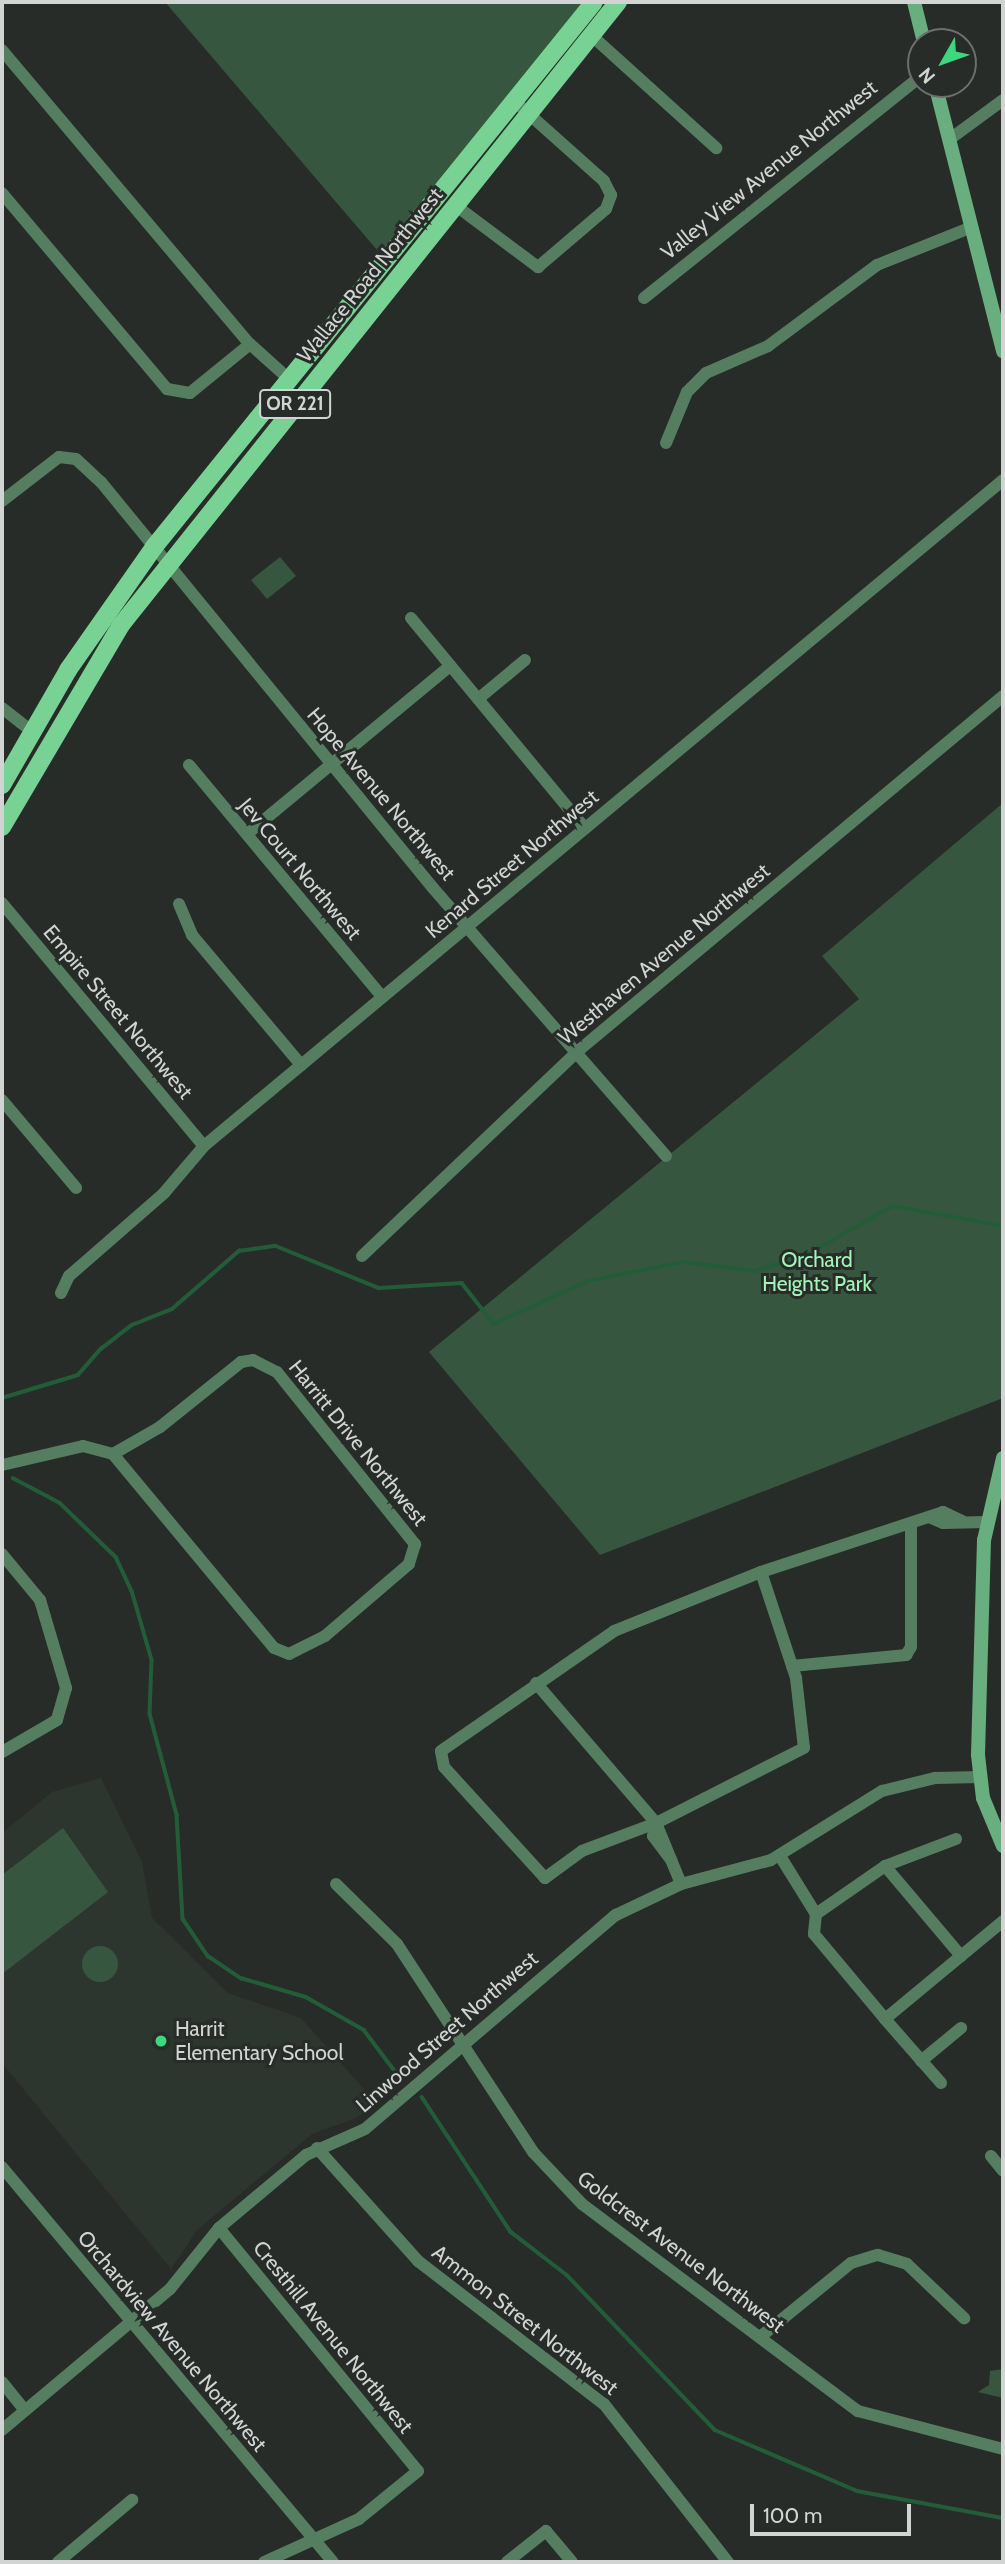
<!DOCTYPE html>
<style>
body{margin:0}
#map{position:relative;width:1005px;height:2564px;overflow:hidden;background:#282c29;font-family:Cabin,sans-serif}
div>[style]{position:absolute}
.built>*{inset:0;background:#2c362f}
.green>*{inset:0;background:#375640}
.round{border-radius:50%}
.stream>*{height:3.5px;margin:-1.75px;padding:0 1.75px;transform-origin:1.75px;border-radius:1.75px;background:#235d38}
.minor>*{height:12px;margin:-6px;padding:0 6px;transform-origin:6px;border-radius:6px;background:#557e60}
.secondary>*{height:14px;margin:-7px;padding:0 7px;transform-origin:7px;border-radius:7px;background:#69ae7e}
.primary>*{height:18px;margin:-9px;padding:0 9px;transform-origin:9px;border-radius:9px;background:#78d294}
.dots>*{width:19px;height:19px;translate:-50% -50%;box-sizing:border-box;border:4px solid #282c29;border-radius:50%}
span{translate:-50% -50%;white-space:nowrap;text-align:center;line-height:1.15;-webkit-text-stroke:6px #282c29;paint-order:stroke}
.shield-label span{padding:2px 5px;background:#282c29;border:2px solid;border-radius:5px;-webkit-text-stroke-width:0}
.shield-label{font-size:19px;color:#d1d4d2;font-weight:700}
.street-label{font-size:21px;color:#d1d4d2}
.park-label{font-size:21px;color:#a1f5b9}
.poi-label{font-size:21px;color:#d1d4d2}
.left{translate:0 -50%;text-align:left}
.frame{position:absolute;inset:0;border:4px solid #d1d4d2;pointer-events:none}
.north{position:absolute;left:907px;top:28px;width:70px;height:70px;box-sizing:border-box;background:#282c29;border:2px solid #6c6f6d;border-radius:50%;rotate:230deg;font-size:19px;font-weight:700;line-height:28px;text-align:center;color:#d1d4d2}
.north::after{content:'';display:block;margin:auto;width:24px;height:32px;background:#3fd77d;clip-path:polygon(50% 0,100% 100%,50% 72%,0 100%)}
.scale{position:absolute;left:750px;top:2504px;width:161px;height:32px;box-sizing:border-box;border:4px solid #d1d4d2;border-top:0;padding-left:9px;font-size:21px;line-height:24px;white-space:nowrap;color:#d1d4d2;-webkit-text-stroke:5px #282c29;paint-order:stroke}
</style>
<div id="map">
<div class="built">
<div style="clip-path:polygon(101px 1778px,142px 1862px,152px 1918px,228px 1993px,301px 2018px,376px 2103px,356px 2118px,312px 2134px,197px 2230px,171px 2269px,2px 2063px,2px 1833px,52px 1792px)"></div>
</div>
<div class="green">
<div style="clip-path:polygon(165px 2px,597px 2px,389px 264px)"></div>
<div style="clip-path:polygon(280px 557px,296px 576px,267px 599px,251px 580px)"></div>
<div style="clip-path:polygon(1003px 803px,1003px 1398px,600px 1555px,429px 1352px,859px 999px,822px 956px)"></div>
<div style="clip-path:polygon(63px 1828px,108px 1892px,2px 1974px,2px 1875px)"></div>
<div class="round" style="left:82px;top:1946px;width:36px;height:36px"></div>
<div style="clip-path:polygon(1003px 2369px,1003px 2398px,978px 2392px,989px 2385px,990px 2371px)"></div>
</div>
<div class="stream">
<div style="left:2px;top:1398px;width:79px;rotate:-16.8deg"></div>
<div style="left:78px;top:1375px;width:35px;rotate:-49deg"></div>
<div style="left:101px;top:1349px;width:39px;rotate:-38deg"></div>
<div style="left:132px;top:1325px;width:43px;rotate:-21.8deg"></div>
<div style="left:172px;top:1309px;width:89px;rotate:-40.9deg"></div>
<div style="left:239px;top:1251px;width:37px;rotate:-8deg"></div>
<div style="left:276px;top:1246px;width:111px;rotate:22.2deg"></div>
<div style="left:379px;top:1288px;width:83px;rotate:-3.4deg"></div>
<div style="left:462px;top:1283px;width:52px;rotate:52deg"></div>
<div style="left:494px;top:1324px;width:103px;rotate:-24.6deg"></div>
<div style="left:588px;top:1281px;width:97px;rotate:-11.3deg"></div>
<div style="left:683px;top:1262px;width:72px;rotate:7.2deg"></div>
<div style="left:754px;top:1271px;width:52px;rotate:-16.7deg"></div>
<div style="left:804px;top:1256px;width:102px;rotate:-29.3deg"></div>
<div style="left:893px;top:1206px;width:112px;rotate:10.3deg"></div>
<div style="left:13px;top:1478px;width:53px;rotate:28deg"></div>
<div style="left:60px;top:1503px;width:78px;rotate:44deg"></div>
<div style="left:116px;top:1557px;width:38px;rotate:65deg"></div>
<div style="left:132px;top:1591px;width:72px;rotate:73.8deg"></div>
<div style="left:152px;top:1660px;width:54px;rotate:92.1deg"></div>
<div style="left:150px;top:1714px;width:105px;rotate:75deg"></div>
<div style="left:177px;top:1815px;width:104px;rotate:86.7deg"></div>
<div style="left:183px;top:1919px;width:45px;rotate:56deg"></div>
<div style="left:208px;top:1956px;width:40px;rotate:34deg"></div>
<div style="left:241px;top:1978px;width:68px;rotate:16.3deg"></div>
<div style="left:306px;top:1997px;width:67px;rotate:29.6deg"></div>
<div style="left:364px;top:2030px;width:61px;rotate:52.9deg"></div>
<div style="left:422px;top:2097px;width:162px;rotate:56.6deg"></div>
<div style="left:511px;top:2232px;width:71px;rotate:37.5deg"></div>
<div style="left:567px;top:2275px;width:214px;rotate:46.3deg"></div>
<div style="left:715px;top:2430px;width:155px;rotate:23.2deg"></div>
<div style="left:857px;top:2491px;width:148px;rotate:10.5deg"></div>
</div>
<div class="minor">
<div style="left:591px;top:35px;width:169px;rotate:42.1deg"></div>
<div style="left:2px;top:50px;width:385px;rotate:49.9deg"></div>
<div style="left:250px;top:344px;width:54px;rotate:42deg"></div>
<div style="left:950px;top:139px;width:66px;rotate:-36.3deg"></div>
<div style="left:2px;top:193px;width:256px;rotate:49.9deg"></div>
<div style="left:167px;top:389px;width:23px;rotate:10deg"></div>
<div style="left:190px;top:393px;width:77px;rotate:-39.2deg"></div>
<div style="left:455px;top:205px;width:104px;rotate:36.8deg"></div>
<div style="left:538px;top:267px;width:89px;rotate:-40.5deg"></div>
<div style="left:606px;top:209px;width:15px;rotate:-70deg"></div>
<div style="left:611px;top:195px;width:16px;rotate:-117deg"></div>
<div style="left:604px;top:181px;width:122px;rotate:-138.3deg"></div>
<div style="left:644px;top:298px;width:355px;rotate:-38.7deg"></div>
<div style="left:666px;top:443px;width:55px;rotate:-67.6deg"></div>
<div style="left:687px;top:392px;width:27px;rotate:-45deg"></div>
<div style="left:706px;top:373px;width:68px;rotate:-23.5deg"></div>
<div style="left:768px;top:346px;width:136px;rotate:-36.6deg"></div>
<div style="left:877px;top:265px;width:102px;rotate:-21.8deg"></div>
<div style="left:2px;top:501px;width:72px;rotate:-37.7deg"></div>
<div style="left:59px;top:457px;width:17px;rotate:7deg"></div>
<div style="left:76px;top:459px;width:34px;rotate:43deg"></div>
<div style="left:101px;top:482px;width:524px;rotate:50.73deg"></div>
<div style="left:433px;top:888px;width:355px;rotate:49deg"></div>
<div style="left:411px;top:618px;width:273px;rotate:50.4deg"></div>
<div style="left:478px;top:699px;width:61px;rotate:-39.7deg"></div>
<div style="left:2px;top:708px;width:37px;rotate:38deg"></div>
<div style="left:189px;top:765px;width:302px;rotate:50.2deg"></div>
<div style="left:247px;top:834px;width:264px;rotate:-39.6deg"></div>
<div style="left:2px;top:903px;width:316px;rotate:50.3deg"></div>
<div style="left:179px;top:904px;width:34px;rotate:67deg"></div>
<div style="left:192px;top:935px;width:170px;rotate:50deg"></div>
<div style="left:2px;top:1100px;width:115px;rotate:49.9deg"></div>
<div style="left:362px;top:1256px;width:298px;rotate:-43.5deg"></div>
<div style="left:578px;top:1051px;width:554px;rotate:-39.87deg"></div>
<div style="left:61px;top:1293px;width:19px;rotate:-65deg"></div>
<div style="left:69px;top:1276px;width:126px;rotate:-41.1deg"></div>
<div style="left:164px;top:1193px;width:62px;rotate:-49.6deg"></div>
<div style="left:204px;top:1146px;width:1040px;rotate:-39.81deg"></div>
<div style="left:253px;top:1360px;width:27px;rotate:27deg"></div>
<div style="left:277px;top:1372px;width:221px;rotate:51.3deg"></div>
<div style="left:415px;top:1544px;width:21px;rotate:107deg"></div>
<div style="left:409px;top:1564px;width:111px;rotate:139.4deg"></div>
<div style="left:325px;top:1636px;width:40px;rotate:153.4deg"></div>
<div style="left:289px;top:1654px;width:16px;rotate:-158deg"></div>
<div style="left:274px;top:1648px;width:252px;rotate:-129.7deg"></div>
<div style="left:113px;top:1454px;width:54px;rotate:-29.9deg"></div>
<div style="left:160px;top:1427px;width:104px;rotate:-38.7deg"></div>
<div style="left:241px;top:1362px;width:12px;rotate:-9deg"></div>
<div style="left:2px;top:1465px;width:83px;rotate:-13.2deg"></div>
<div style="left:83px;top:1446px;width:31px;rotate:15deg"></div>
<div style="left:929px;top:1517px;width:15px;rotate:23deg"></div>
<div style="left:943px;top:1523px;width:43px;rotate:-1.3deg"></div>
<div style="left:2px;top:1554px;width:60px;rotate:50.4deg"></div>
<div style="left:40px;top:1600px;width:92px;rotate:73.5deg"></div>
<div style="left:66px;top:1688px;width:33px;rotate:106deg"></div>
<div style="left:57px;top:1720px;width:64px;rotate:149.8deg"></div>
<div style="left:761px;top:1572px;width:192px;rotate:-18.2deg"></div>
<div style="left:943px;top:1512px;width:21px;rotate:25deg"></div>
<div style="left:792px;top:1666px;width:115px;rotate:-5.5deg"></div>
<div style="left:906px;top:1655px;width:9px;rotate:-58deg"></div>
<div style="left:911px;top:1647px;width:123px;rotate:-90deg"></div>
<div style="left:536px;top:1683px;width:184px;rotate:49.4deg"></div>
<div style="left:656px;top:1823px;width:66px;rotate:67.7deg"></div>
<div style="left:656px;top:1823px;width:79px;rotate:159.3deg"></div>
<div style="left:582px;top:1851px;width:46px;rotate:143.9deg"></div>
<div style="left:545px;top:1878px;width:150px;rotate:-132.3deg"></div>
<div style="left:444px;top:1767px;width:16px;rotate:-101deg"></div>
<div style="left:441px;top:1751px;width:211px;rotate:-34.7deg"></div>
<div style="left:614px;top:1631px;width:158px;rotate:-21.9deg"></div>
<div style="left:761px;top:1572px;width:112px;rotate:71.7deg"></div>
<div style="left:796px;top:1678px;width:70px;rotate:83.5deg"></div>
<div style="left:804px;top:1748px;width:166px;rotate:153.1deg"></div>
<div style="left:656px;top:1823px;width:13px;rotate:103deg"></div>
<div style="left:653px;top:1836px;width:31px;rotate:53deg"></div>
<div style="left:956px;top:1839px;width:76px;rotate:159.2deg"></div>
<div style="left:885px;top:1866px;width:118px;rotate:49.8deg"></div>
<div style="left:780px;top:1856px;width:68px;rotate:58.2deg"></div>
<div style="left:816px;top:1914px;width:20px;rotate:96deg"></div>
<div style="left:814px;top:1934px;width:111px;rotate:50.1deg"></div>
<div style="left:336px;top:1884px;width:86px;rotate:44.5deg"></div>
<div style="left:397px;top:1944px;width:249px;rotate:56.8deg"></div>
<div style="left:533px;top:2152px;width:71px;rotate:46.7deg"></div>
<div style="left:582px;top:2204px;width:345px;rotate:36.9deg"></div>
<div style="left:858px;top:2411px;width:150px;rotate:14.7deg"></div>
<div style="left:816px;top:1914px;width:84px;rotate:-34.8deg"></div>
<div style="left:921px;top:2061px;width:52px;rotate:-39.5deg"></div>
<div style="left:941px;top:2083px;width:85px;rotate:-131.2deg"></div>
<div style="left:885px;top:2019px;width:153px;rotate:-39.7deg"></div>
<div style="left:317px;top:2148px;width:152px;rotate:48.2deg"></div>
<div style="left:418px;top:2261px;width:235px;rotate:37.6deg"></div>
<div style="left:604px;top:2404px;width:201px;rotate:51.9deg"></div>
<div style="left:991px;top:2156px;width:19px;rotate:51deg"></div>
<div style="left:2px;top:2167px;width:515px;rotate:50.04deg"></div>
<div style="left:219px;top:2228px;width:314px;rotate:50.7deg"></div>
<div style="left:418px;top:2471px;width:76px;rotate:140.9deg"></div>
<div style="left:359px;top:2519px;width:104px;rotate:155.6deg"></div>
<div style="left:760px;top:2337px;width:117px;rotate:-39.1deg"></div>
<div style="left:851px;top:2263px;width:28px;rotate:-17deg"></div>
<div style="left:878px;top:2255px;width:30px;rotate:17deg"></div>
<div style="left:907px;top:2264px;width:79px;rotate:43.5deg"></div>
<div style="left:2px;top:2382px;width:36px;rotate:51deg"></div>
<div style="left:2px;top:2430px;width:219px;rotate:-40deg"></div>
<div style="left:170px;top:2289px;width:78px;rotate:-51.2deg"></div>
<div style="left:219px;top:2228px;width:114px;rotate:-40deg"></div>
<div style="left:306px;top:2155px;width:64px;rotate:-23.8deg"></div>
<div style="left:365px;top:2129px;width:330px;rotate:-40.5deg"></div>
<div style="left:616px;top:1915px;width:72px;rotate:-25.5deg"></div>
<div style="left:681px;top:1884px;width:93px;rotate:-14.9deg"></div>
<div style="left:771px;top:1860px;width:131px;rotate:-31.9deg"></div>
<div style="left:882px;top:1791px;width:55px;rotate:-13.8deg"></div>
<div style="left:935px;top:1778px;width:45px;rotate:-1.3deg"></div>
<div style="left:58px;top:2562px;width:97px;rotate:-40deg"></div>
<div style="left:507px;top:2562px;width:50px;rotate:-38.5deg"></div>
<div style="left:546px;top:2531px;width:40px;rotate:50deg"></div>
</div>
<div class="secondary">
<div style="left:914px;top:2px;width:41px;rotate:76deg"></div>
<div style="left:935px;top:84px;width:276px;rotate:75.7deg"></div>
<div style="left:1003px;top:1458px;width:84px;rotate:103deg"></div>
<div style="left:984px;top:1540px;width:215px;rotate:91.6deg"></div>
<div style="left:978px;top:1755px;width:43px;rotate:83.4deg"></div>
<div style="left:983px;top:1798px;width:52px;rotate:67.4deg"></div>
</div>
<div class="primary">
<div style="left:2px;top:785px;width:133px;rotate:-60.1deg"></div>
<div style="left:68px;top:670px;width:150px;rotate:-55deg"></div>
<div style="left:154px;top:547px;width:700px;rotate:-51.08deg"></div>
<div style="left:2px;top:827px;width:234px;rotate:-59.5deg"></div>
<div style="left:121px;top:625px;width:797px;rotate:-51.42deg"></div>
</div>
<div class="dots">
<div style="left:161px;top:2041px;background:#3fd77d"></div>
</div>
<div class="shield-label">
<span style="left:295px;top:404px">OR 221</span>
</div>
<div class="street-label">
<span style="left:769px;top:170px;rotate:-39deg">Valley View Avenue Northwest</span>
<span style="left:370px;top:275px;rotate:-51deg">Wallace Road Northwest</span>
<span style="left:381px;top:794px;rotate:50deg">Hope Avenue Northwest</span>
<span style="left:512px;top:864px;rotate:-40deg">Kenard Street Northwest</span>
<span style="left:300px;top:869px;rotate:50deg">Jev Court Northwest</span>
<span style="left:664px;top:954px;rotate:-40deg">Westhaven Avenue Northwest</span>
<span style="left:118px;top:1012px;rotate:50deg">Empire Street Northwest</span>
<span style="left:358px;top:1443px;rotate:51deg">Harritt Drive Northwest</span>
<span style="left:447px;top:2032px;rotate:-41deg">Linwood Street Northwest</span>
<span style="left:681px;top:2252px;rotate:37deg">Goldcrest Avenue Northwest</span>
<span style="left:525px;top:2320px;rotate:38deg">Ammon Street Northwest</span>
<span style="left:333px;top:2337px;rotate:51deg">Cresthill Avenue Northwest</span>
<span style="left:172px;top:2341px;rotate:50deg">Orchardview Avenue Northwest</span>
</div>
<div class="park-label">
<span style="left:817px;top:1272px">Orchard<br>Heights Park</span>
</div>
<div class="poi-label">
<span class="left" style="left:175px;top:2041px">Harrit<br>Elementary School</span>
</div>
<div class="frame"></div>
<div class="north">N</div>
<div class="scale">100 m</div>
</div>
